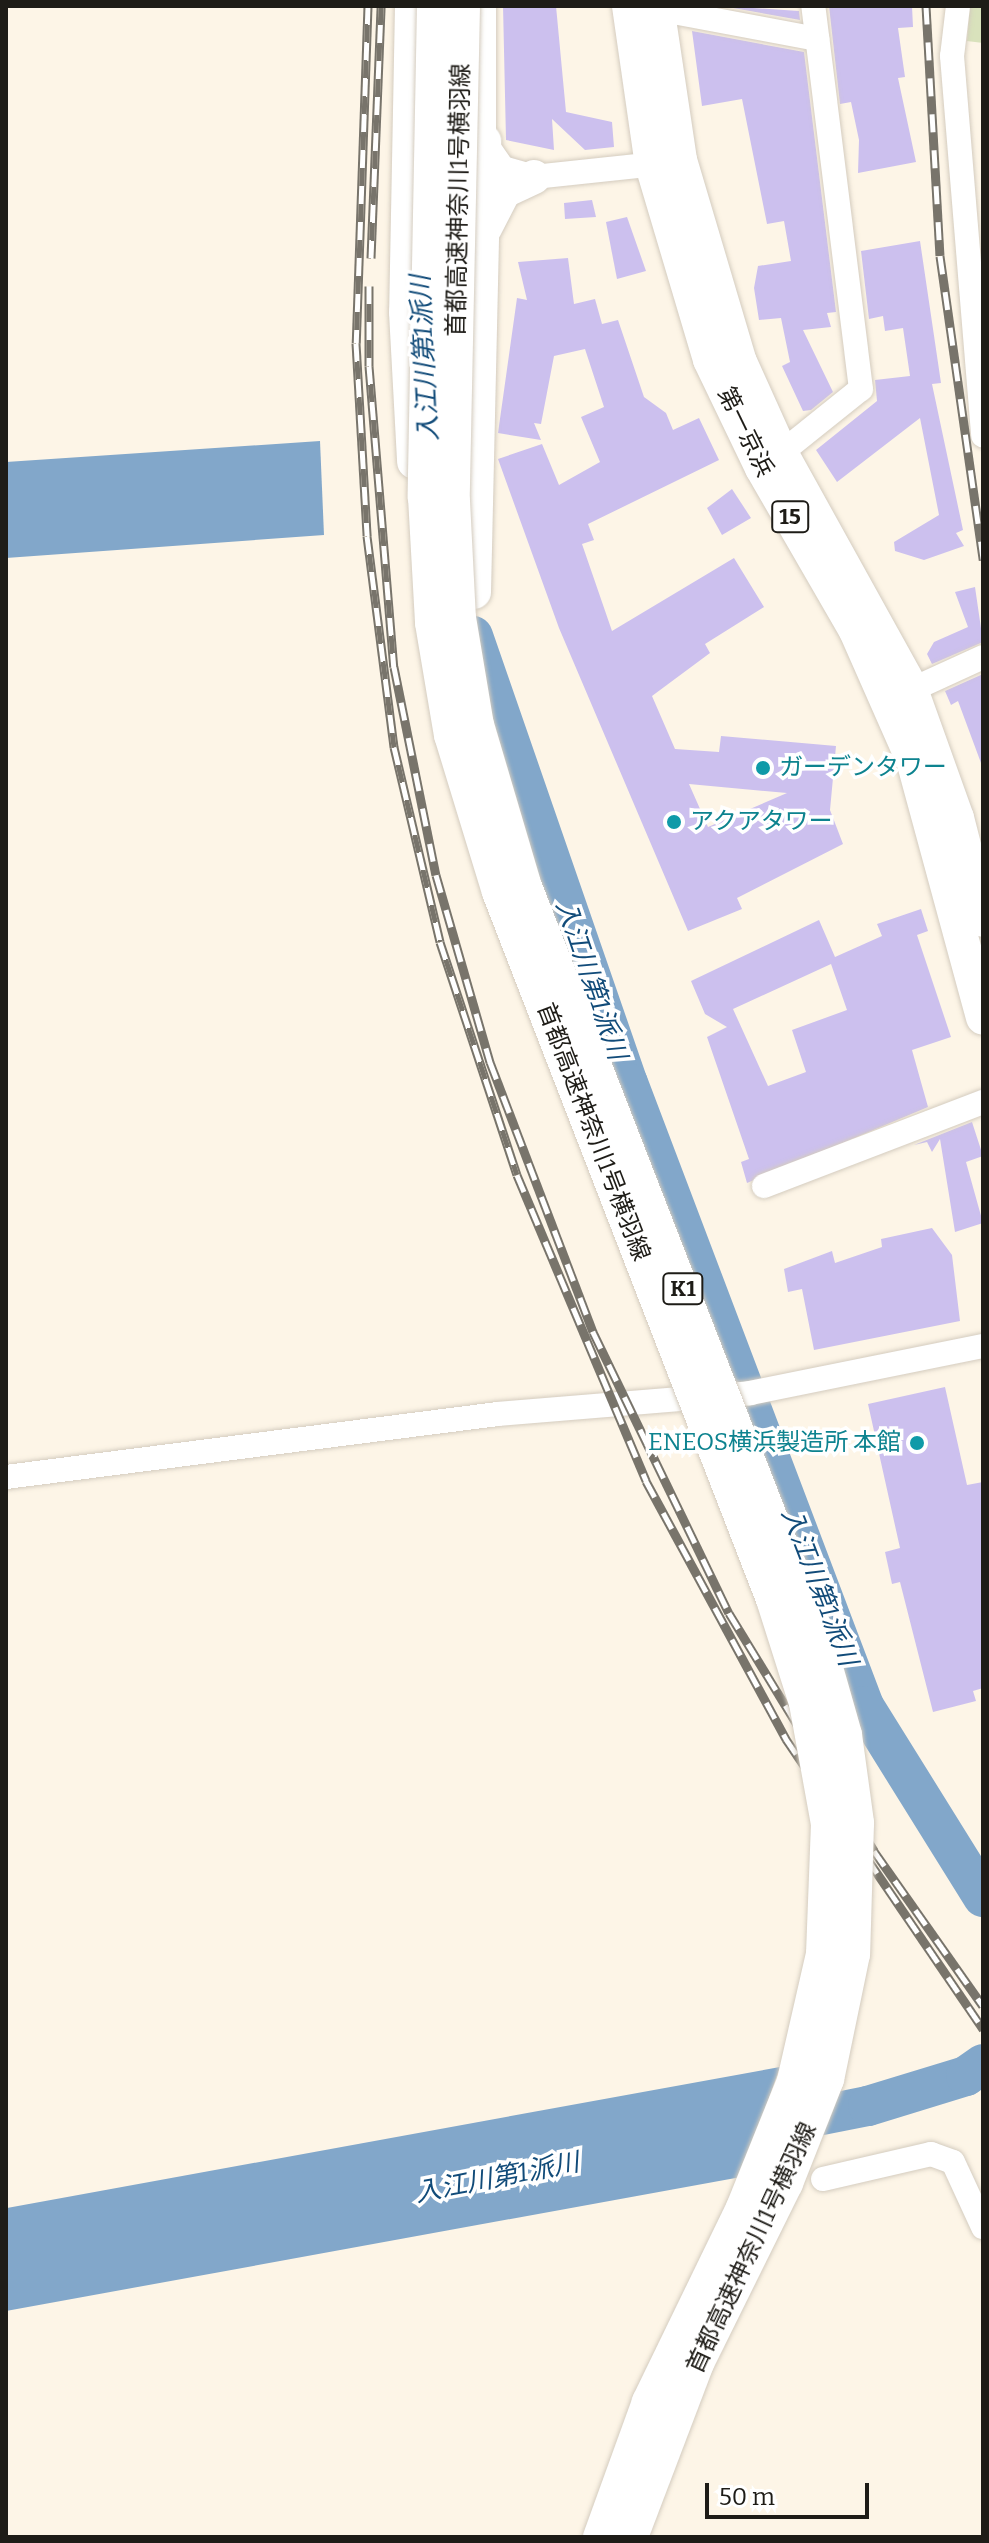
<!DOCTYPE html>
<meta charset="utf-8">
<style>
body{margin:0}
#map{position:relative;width:989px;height:2543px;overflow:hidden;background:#fdf5e7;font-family:Bitter,"Noto Sans JP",serif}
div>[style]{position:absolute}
.green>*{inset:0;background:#d9e2bc}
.water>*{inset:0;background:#82a7ca}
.river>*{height:40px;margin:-20px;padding:0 20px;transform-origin:20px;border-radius:20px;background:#82a7ca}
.building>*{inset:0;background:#ccc0ee}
.roads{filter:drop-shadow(0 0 2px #d4ccbf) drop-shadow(0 0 2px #d4ccbf)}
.minor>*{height:24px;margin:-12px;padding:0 12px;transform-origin:12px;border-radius:12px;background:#fff}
.highway>*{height:34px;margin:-17px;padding:0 17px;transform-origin:17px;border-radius:17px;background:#fff}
.rail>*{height:9px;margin-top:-4.5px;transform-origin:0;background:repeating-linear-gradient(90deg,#fff 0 18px,#78746b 0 36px);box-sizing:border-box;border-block:2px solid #78746b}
.bridges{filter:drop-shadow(0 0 2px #d4ccbf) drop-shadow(0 0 2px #d4ccbf)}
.highway-bridge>*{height:34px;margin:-17px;padding:0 17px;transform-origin:17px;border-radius:17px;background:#fff}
.dots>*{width:22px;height:22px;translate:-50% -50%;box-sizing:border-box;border:4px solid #fff;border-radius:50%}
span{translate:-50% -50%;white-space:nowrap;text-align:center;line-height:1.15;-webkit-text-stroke:7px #fff;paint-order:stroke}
.shield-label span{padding:2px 6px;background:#fff;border:2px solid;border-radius:6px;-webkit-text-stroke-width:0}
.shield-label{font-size:22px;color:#1e1c17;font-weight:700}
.street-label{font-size:24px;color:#1e1c17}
.culture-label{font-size:24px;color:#0d838f}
.left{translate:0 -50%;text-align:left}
.right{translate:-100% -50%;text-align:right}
.water-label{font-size:26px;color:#114b79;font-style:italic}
.frame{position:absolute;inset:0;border:8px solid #1e1c17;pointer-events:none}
.scale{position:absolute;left:705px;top:2483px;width:164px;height:36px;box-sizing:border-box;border:4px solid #1e1c17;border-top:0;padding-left:10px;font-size:24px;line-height:28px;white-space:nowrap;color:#1e1c17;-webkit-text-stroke:6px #fff;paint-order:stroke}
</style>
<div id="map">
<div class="green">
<div style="clip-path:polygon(970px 6px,983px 6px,983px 43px,967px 41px)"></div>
</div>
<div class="water">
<div style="clip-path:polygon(320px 441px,324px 535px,6px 558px,6px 462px)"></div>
<div style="clip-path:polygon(780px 2067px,741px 2177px,6px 2311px,7px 2208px)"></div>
</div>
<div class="river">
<div style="left:473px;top:636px;width:473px;rotate:70.9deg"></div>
<div style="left:628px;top:1083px;width:666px;rotate:69.25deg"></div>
<div style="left:864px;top:1706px;width:225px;rotate:58.1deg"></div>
<div style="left:777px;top:2124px;width:93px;rotate:-11.2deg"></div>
<div style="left:868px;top:2106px;width:102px;rotate:-17deg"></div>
<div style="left:966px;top:2076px;width:21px;rotate:-35deg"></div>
</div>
<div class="building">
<div style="clip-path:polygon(503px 6px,556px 6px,566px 112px,612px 122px,614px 147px,585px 150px,552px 119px,554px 150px,506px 140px)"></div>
<div style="clip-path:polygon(722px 6px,799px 11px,800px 20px)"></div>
<div style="clip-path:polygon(829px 6px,912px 6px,913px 27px,898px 28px,905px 77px,898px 78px,916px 162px,858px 173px,859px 140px,851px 102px,840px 104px)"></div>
<div style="clip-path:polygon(692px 31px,804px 52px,836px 312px,827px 313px,831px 327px,803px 330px,833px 392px,811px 410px,803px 411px,782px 366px,790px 362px,781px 318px,759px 320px,754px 288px,758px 266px,791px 261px,784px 221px,767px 224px,742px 99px,702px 106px)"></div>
<div style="clip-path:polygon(592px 200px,596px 217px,565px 219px,564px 203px)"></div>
<div style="clip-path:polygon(627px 217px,646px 271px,617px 279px,606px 222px)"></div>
<div style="clip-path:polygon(920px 241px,941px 383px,932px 384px,963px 530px,956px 533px,964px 546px,924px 560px,895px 551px,894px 542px,939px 515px,920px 418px,837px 482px,816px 450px,877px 401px,875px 380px,910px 376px,903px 328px,885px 331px,883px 316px,869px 319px,861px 251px)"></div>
<div style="clip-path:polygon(evenodd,568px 258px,574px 304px,595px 299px,602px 324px,618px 320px,644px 397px,666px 413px,673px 430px,699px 418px,719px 460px,588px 524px,594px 540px,582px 544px,612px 631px,734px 558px,764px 607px,705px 644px,710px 653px,652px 696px,675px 749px,719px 752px,721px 736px,836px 746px,830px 810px,843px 844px,737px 898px,742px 909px,688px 931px,559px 628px,498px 459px,542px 444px,559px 485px,600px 462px,581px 417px,604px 407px,585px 349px,554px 356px,541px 424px,534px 423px,541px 440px,498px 433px,517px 298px,527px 300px,518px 262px,568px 258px,689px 784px,787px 793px,708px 827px,689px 784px)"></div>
<div style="clip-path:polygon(732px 489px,751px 518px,722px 535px,707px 508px)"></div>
<div style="clip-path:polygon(975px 587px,983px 642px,932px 664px,927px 654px,934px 642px,968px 627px,955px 592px)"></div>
<div style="clip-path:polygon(983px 674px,983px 762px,981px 763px,958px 701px,951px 705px,945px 691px)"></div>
<div style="clip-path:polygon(evenodd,921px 909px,928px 931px,917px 935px,951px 1037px,912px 1050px,928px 1107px,747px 1183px,741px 1162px,749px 1159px,707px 1037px,727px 1027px,705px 1014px,691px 981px,819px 920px,835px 957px,882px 936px,877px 924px,921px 909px,831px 964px,847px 1010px,792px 1030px,806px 1072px,768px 1086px,733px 1009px,831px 964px)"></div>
<div style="clip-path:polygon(972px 1122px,983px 1156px,966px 1162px,983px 1223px,955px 1232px,940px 1139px,932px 1152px,927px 1142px,914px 1145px)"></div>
<div style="clip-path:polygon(932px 1228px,952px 1255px,960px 1321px,814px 1350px,802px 1289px,788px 1292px,784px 1269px,832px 1251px,835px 1263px,882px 1247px,881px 1239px)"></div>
<div style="clip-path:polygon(945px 1387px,967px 1485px,983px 1482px,983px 1688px,973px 1691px,976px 1701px,933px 1712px,900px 1582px,892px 1584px,885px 1552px,900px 1548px,868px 1404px)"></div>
</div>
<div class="roads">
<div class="minor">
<div style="left:484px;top:6px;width:135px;rotate:90deg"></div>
<div style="left:484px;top:141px;width:33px;rotate:55deg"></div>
<div style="left:503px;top:168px;width:32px;rotate:16deg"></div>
<div style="left:534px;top:177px;width:132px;rotate:-6.1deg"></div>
<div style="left:958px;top:6px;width:50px;rotate:96.8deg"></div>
<div style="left:952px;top:56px;width:381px;rotate:85.3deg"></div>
<div style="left:657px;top:9px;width:163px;rotate:10.6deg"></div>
<div style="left:781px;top:453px;width:102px;rotate:-38.7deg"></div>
<div style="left:861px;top:389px;width:386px;rotate:-97.1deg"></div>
<div style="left:911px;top:690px;width:79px;rotate:-24.6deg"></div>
<div style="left:764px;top:1186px;width:235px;rotate:-21deg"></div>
<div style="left:6px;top:1477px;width:495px;rotate:-7.3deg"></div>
<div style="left:497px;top:1414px;width:254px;rotate:-4.7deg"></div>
<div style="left:750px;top:1393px;width:238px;rotate:-11.4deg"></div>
<div style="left:823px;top:2179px;width:111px;rotate:-13deg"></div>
<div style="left:931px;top:2154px;width:23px;rotate:20deg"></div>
<div style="left:953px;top:2162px;width:72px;rotate:65.2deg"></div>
</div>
<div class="highway">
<div style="left:412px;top:6px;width:306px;rotate:91.1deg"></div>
<div style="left:406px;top:312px;width:150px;rotate:86.9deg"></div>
<div style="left:629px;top:6px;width:161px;rotate:81.8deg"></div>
<div style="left:652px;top:165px;width:203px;rotate:73.4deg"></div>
<div style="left:710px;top:360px;width:120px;rotate:64.3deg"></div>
<div style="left:762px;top:468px;width:188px;rotate:60deg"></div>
<div style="left:856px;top:631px;width:141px;rotate:66.2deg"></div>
<div style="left:913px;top:760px;width:267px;rotate:74.8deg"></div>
<div style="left:657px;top:6px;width:156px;rotate:81.5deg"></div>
<div style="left:680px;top:160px;width:211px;rotate:73.5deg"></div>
<div style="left:740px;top:362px;width:100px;rotate:65.7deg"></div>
<div style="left:781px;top:453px;width:264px;rotate:61deg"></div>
<div style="left:909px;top:684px;width:142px;rotate:70.3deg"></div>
<div style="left:957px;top:818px;width:105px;rotate:75.7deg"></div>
<div style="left:485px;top:228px;width:42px;rotate:-62.8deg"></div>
<div style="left:504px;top:191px;width:33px;rotate:-25deg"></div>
<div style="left:474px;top:592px;width:451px;rotate:-88.7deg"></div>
</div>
</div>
<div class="rail">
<div style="left:368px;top:6px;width:337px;rotate:92deg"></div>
<div style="left:356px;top:343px;width:193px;rotate:86.7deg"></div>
<div style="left:367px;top:536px;width:213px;rotate:82.7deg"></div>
<div style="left:394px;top:747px;width:200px;rotate:76.7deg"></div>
<div style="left:440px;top:942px;width:245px;rotate:71.7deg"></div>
<div style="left:517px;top:1175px;width:332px;rotate:67.1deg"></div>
<div style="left:646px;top:1481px;width:294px;rotate:61.5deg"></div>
<div style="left:786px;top:1739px;width:351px;rotate:55.8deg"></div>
<div style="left:926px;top:6px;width:250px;rotate:86.8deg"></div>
<div style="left:940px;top:256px;width:307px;rotate:81.9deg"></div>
<div style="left:371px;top:258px;width:252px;rotate:-87.7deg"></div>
<div style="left:369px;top:286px;width:80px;rotate:90deg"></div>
<div style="left:369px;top:366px;width:302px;rotate:85.3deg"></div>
<div style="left:394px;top:667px;width:212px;rotate:78.6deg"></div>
<div style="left:436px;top:875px;width:195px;rotate:73.9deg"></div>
<div style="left:490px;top:1062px;width:289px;rotate:69.1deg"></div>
<div style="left:593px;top:1332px;width:312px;rotate:64.2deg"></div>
<div style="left:729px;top:1613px;width:279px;rotate:58.6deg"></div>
<div style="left:874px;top:1851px;width:189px;rotate:54.9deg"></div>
</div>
<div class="bridges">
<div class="highway-bridge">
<div style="left:434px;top:6px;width:491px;rotate:91.1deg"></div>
<div style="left:425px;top:497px;width:126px;rotate:86.8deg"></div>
<div style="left:432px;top:623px;width:114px;rotate:80.4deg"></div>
<div style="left:451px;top:735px;width:164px;rotate:73deg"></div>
<div style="left:499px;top:892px;width:758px;rotate:68.82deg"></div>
<div style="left:773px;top:1599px;width:109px;rotate:72.4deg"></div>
<div style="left:806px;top:1703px;width:123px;rotate:79.7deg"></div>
<div style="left:828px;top:1824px;width:130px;rotate:92.2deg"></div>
<div style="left:823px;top:1954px;width:130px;rotate:102.9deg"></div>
<div style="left:794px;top:2081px;width:137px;rotate:111.9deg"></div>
<div style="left:743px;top:2208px;width:216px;rotate:115.9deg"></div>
<div style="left:649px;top:2402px;width:144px;rotate:109.9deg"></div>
<div style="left:463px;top:6px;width:495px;rotate:91.2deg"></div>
<div style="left:453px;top:501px;width:117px;rotate:87.1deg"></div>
<div style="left:459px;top:618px;width:109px;rotate:80.5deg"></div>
<div style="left:477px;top:725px;width:166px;rotate:73.5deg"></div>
<div style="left:524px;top:884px;width:811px;rotate:68.75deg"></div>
<div style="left:818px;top:1640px;width:99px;rotate:74.1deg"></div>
<div style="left:845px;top:1735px;width:89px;rotate:82.2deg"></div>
<div style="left:857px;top:1823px;width:131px;rotate:91.7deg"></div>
<div style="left:853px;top:1954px;width:128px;rotate:101.7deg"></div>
<div style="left:827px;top:2079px;width:112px;rotate:111.5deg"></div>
<div style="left:786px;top:2183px;width:201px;rotate:116.3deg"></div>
<div style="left:697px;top:2363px;width:186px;rotate:110.8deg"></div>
</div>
</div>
<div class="dots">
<div style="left:763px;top:768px;background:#0f9aa8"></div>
<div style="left:674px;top:822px;background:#0f9aa8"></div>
<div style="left:917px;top:1443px;background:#0f9aa8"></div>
</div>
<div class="shield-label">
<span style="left:790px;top:517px">15</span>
<span style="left:683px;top:1289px">K1</span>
</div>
<div class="street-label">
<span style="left:459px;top:200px;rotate:-89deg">首都高速神奈川1号横羽線</span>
<span style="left:745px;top:432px;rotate:64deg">第一京浜</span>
<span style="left:593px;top:1132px;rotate:69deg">首都高速神奈川1号横羽線</span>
<span style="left:752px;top:2248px;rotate:-65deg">首都高速神奈川1号横羽線</span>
</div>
<div class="culture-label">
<span class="left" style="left:779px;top:768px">ガーデンタワー</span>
<span class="left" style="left:690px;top:822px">アクアタワー</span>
<span class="right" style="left:901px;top:1443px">ENEOS横浜製造所 本館</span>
</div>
<div class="water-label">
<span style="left:425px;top:358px;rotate:-93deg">入江川第1派川</span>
<span style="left:591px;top:980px;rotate:71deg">入江川第1派川</span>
<span style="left:819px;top:1587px;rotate:69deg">入江川第1派川</span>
<span style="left:497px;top:2178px;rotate:-11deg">入江川第1派川</span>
</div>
<div class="frame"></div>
<div class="scale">50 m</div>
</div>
